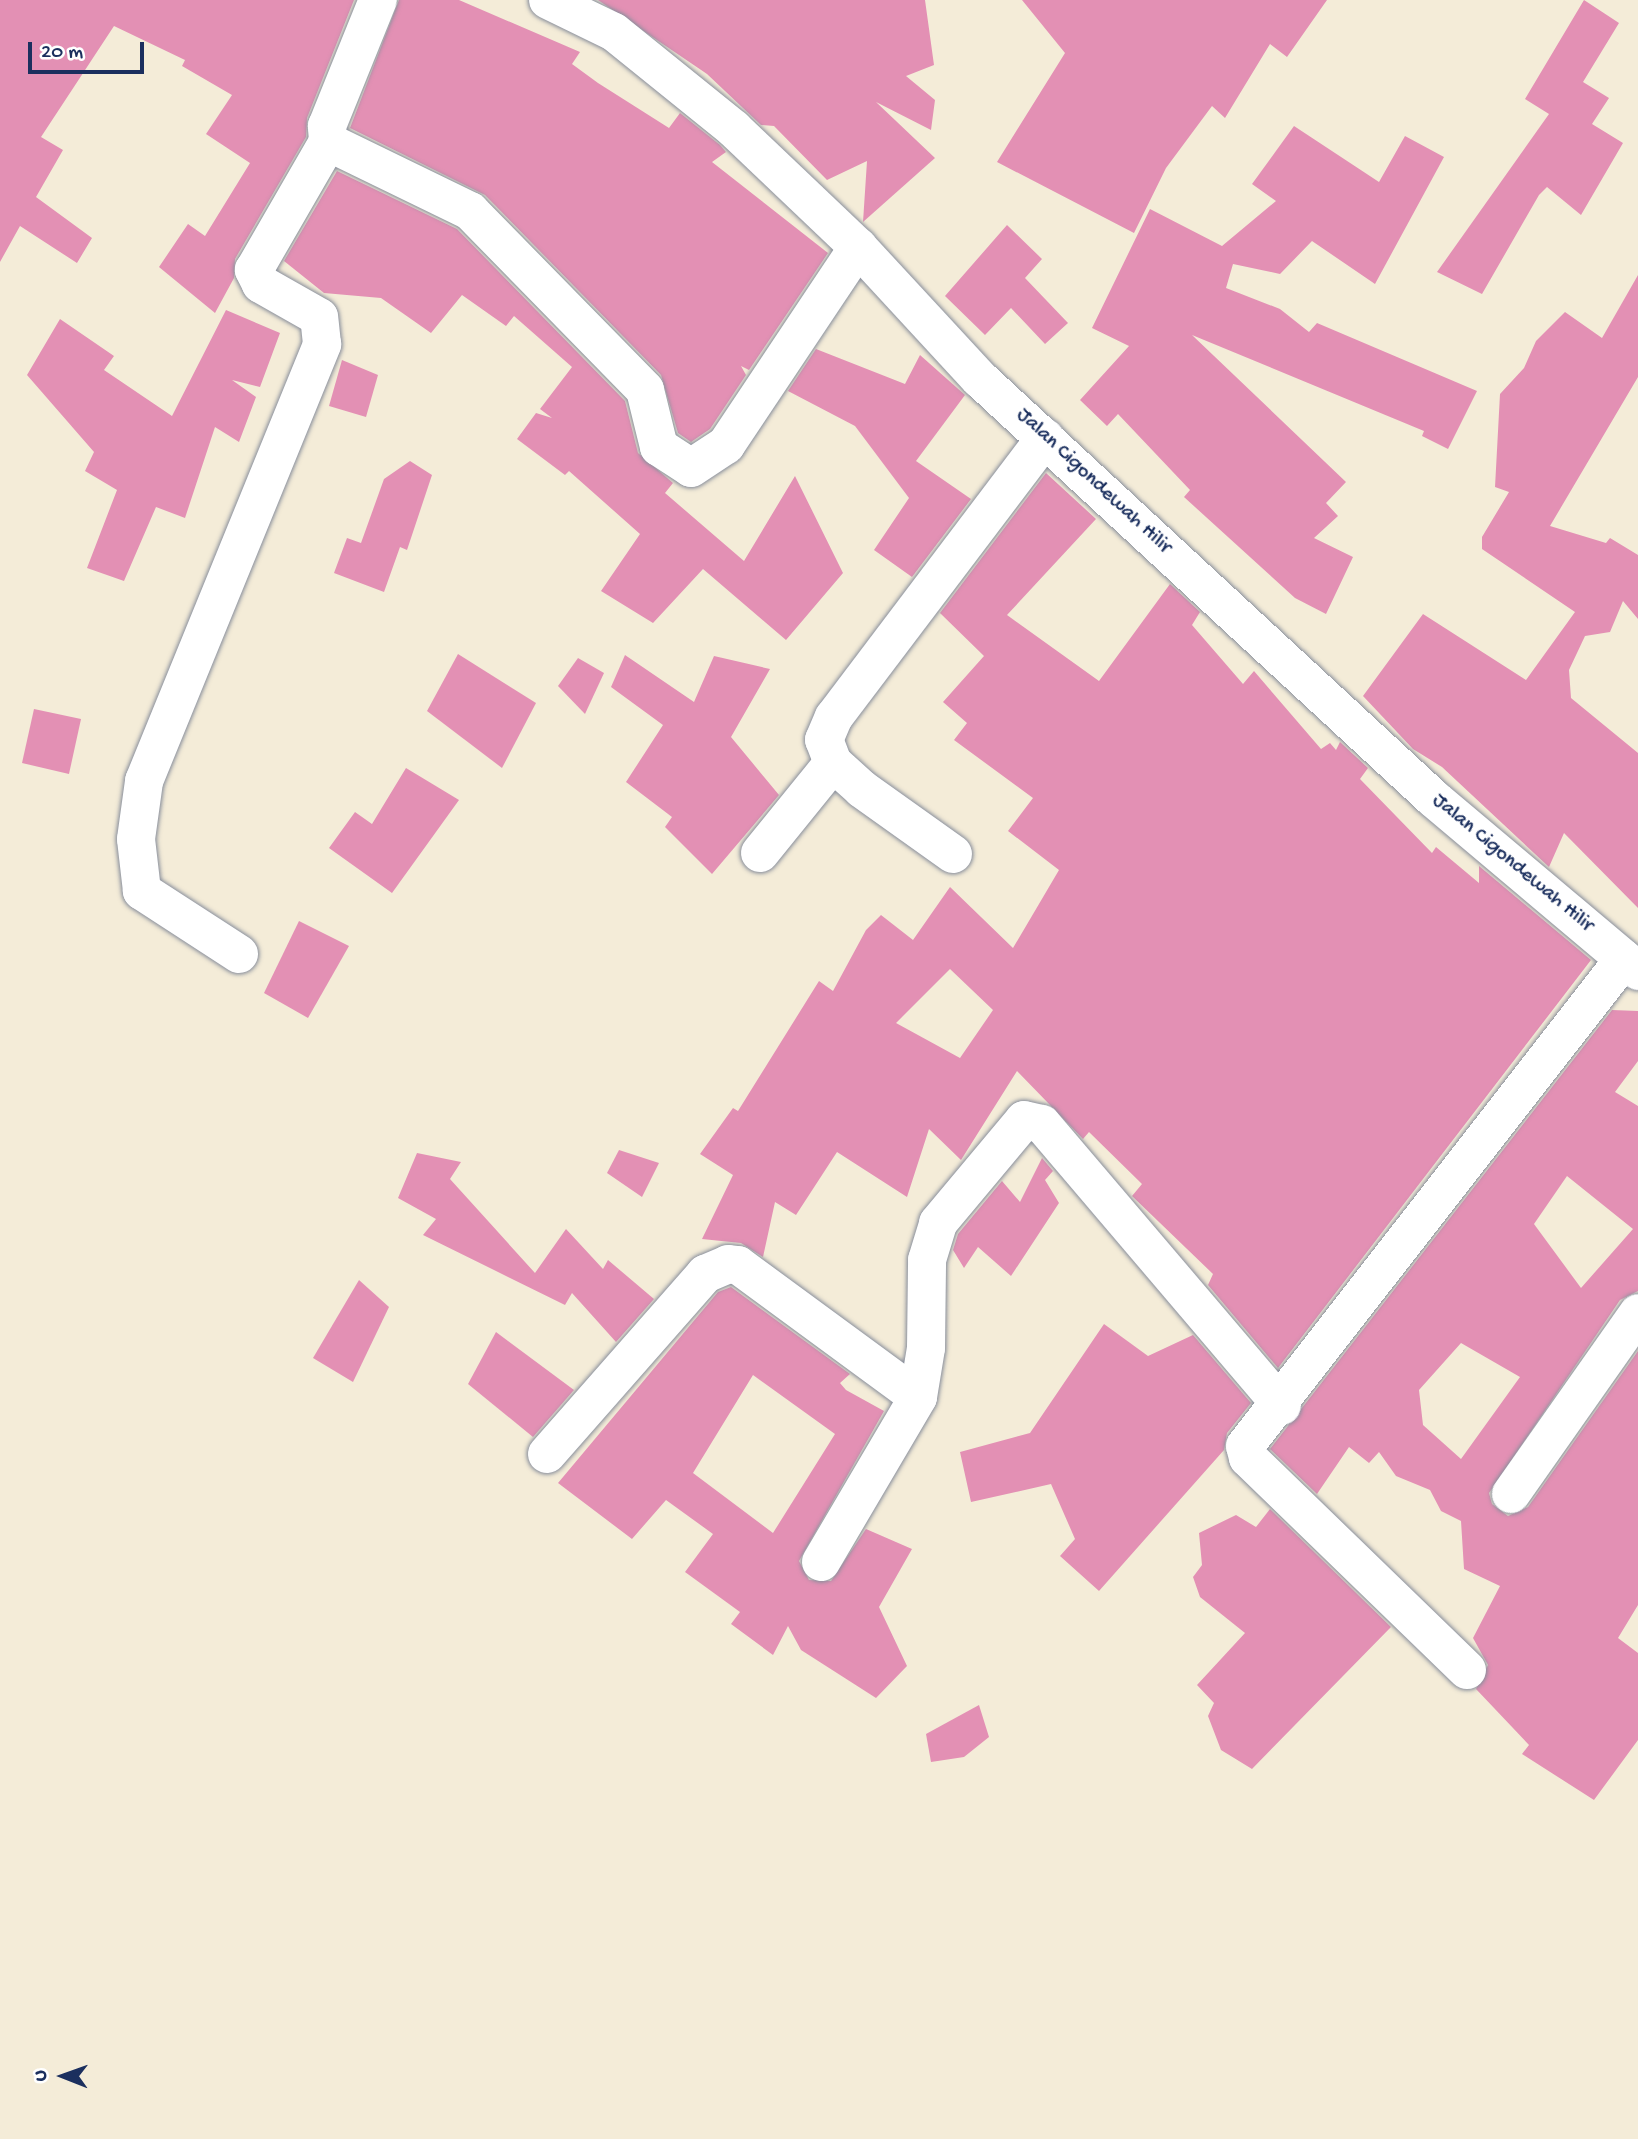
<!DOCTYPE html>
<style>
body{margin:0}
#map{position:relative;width:1638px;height:2139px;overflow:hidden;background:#f4ecd8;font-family:"Gochi Hand",sans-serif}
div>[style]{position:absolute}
.building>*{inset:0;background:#e390b4}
.roads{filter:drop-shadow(0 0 2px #888e9b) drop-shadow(0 0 2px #888e9b)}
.minor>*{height:38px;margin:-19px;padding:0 19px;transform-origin:19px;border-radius:19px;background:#fff}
span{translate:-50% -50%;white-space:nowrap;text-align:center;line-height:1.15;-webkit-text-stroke:7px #fff;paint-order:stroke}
.street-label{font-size:21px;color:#1b2f5e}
.north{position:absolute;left:28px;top:2041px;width:70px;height:70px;-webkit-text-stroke:5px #fff;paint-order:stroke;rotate:271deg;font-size:19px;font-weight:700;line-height:28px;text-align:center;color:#1b2f5e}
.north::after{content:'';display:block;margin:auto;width:24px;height:32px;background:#1b2f5e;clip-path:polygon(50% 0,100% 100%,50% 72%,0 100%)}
.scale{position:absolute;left:28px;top:42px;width:116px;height:32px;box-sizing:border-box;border:4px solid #1b2f5e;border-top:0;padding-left:9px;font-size:21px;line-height:24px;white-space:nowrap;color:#1b2f5e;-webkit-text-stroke:5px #fff;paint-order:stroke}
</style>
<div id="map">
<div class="building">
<div style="clip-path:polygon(0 0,354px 0,307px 118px,306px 137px,235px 259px,234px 278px,215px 313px,159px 267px,188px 224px,205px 236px,250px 163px,206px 134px,232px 95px,182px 66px,185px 60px,114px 26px,41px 137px,63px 150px,36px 197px,92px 238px,77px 263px,20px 226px,0 262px)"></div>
<div style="clip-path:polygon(399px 0,459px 0,580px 52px,572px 64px,598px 83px,669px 128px,680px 113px,720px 145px,726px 152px,712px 162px,828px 253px,749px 370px,741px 366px,746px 375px,710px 429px,691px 442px,678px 433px,661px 375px,485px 195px,350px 128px)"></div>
<div style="clip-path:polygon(598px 0,925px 0,934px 65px,906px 76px,935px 100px,931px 130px,876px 102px,935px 158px,863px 222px,867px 161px,827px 180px,774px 126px,761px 125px,707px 74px)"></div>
<div style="clip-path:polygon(1022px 0,1327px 0,1287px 57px,1270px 44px,1225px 118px,1212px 106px,1166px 168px,1134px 233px,997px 162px,1065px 53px)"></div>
<div style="clip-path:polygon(1584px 0,1619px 23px,1583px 82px,1609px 98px,1592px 124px,1623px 143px,1581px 215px,1547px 187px,1539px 195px,1482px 294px,1437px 272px,1549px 114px,1525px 99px)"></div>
<div style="clip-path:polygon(1294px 126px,1379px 182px,1405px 136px,1444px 157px,1375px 284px,1312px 241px,1280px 274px,1233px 264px,1226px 288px,1280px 309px,1309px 332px,1317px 323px,1477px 391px,1448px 449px,1422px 436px,1424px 431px,1192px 335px,1346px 482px,1326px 503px,1338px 516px,1314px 538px,1353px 557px,1326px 614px,1295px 598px,1184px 497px,1190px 490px,1118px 414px,1107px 426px,1080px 400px,1129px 346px,1092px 328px,1150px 209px,1222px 246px,1276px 201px,1252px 184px)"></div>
<div style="clip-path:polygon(337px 171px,457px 229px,625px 401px,638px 453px,673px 483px,665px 493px,744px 561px,795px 476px,843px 573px,786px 640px,703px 569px,653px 623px,601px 591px,640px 534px,569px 471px,565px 475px,517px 439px,536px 413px,552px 418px,540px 409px,572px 367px,514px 316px,506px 326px,462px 295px,431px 333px,381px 298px,324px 293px,284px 261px)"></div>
<div style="clip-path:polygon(1007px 225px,1042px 259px,1025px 278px,1068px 323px,1045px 344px,1011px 308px,985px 335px,945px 296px)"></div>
<div style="clip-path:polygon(1638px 275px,1638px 377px,1550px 526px,1606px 543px,1610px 538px,1638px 555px,1638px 619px,1623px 601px,1610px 632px,1585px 636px,1569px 670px,1571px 698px,1638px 753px,1638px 908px,1564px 833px,1549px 867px,1442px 767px,1413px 749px,1363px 696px,1423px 614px,1526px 680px,1575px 612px,1482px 549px,1482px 537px,1509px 492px,1495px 487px,1500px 394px,1524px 368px,1536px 341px,1565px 312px,1602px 338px)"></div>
<div style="clip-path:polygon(226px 310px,280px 333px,260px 387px,232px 380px,256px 397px,239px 442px,215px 427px,185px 518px,156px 507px,124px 581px,87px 568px,117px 490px,85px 471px,94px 452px,27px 375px,60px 319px,114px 356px,104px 370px,172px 416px)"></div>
<div style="clip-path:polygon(816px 349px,905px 384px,920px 355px,965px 395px,916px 461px,971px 499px,912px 577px,874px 550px,909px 498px,855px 426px,788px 391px)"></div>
<div style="clip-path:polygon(342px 360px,378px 375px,366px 417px,329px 406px)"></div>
<div style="clip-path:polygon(410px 461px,432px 475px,407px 550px,400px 547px,384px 592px,334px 573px,347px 538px,361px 543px,384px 479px)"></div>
<div style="clip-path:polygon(evenodd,1046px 473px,1096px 519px,1007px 615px,1099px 681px,1170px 584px,1200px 612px,1192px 625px,1243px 684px,1254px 671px,1321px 749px,1330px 743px,1336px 750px,1340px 742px,1368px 768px,1360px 779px,1432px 853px,1436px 847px,1479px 883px,1479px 866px,1591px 960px,1278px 1368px,1208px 1285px,1213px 1274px,1132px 1196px,1142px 1184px,1089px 1132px,1083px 1139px,1017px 1071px,961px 1160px,929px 1129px,907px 1197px,837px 1152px,796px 1215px,775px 1202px,763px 1257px,741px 1243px,702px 1239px,733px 1175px,700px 1154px,733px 1108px,738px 1111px,819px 981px,833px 991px,866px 930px,881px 915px,913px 940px,950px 887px,1013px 948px,1059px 870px,1008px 831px,1033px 798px,954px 740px,967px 723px,943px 702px,984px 656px,940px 613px,1046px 473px,950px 969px,993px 1010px,960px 1058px,896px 1023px,950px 969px)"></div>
<div style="clip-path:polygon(458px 654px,536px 703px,502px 768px,427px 711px)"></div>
<div style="clip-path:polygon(625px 655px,694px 702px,714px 656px,770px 669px,731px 737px,779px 795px,712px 874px,665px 827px,672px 817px,626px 782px,663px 725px,611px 687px)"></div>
<div style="clip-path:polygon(578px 658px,604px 673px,585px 714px,558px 686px)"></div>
<div style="clip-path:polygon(34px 709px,81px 719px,69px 774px,22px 763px)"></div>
<div style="clip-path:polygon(406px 768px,459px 800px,392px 893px,329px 848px,355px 812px,372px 824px)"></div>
<div style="clip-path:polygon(299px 921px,349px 946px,308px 1018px,264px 993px)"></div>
<div style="clip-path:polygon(evenodd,1612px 1010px,1638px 1011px,1638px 1061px,1615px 1092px,1638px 1106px,1638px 1291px,1620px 1300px,1489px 1493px,1492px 1504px,1508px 1516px,1528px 1507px,1638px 1351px,1638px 1605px,1618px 1638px,1638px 1653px,1638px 1740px,1594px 1800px,1522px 1754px,1529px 1745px,1476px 1689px,1488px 1665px,1473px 1638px,1500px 1586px,1464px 1569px,1461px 1521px,1441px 1511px,1430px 1490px,1396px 1476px,1379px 1452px,1369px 1463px,1349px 1447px,1317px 1494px,1270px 1449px,1612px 1010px,1567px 1176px,1633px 1229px,1581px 1288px,1534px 1224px,1567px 1176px,1612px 1010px,1461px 1343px,1520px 1377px,1461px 1459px,1423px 1425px,1419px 1390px,1461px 1343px)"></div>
<div style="clip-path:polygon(619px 1150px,659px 1163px,642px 1197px,607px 1173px)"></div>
<div style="clip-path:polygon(417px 1153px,461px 1162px,450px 1179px,535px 1273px,566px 1229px,603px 1269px,608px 1260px,654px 1299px,616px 1342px,572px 1293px,565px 1305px,423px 1235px,436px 1219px,398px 1198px)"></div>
<div style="clip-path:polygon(1042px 1158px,1053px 1171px,1045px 1180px,1059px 1203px,1011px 1276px,978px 1247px,964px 1268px,953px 1250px,958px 1234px,1002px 1181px,1020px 1202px)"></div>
<div style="clip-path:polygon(359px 1280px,389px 1307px,353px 1382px,313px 1358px)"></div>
<div style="clip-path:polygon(evenodd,731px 1287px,850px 1374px,840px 1383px,846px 1390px,884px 1411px,799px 1561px,809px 1580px,831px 1581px,866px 1529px,912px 1549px,879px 1607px,907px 1666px,876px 1698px,801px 1650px,788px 1626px,773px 1655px,731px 1624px,740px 1612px,685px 1572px,713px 1534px,666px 1500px,632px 1539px,558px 1483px,718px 1292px,731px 1287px,753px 1375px,835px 1434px,773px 1533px,693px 1473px,753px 1375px)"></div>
<div style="clip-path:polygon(1104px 1324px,1148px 1356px,1193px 1335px,1251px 1403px,1227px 1433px,1224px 1450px,1099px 1591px,1060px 1556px,1075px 1539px,1051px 1484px,971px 1502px,960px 1452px,1030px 1433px)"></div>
<div style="clip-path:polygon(496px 1332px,574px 1390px,533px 1437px,468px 1384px)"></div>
<div style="clip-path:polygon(1270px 1509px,1391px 1627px,1252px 1769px,1221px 1750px,1208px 1716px,1214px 1703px,1197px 1685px,1245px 1633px,1200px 1597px,1193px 1577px,1202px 1565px,1199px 1533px,1236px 1515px,1256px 1527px)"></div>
<div style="clip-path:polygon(979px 1705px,989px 1737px,964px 1757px,931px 1762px,926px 1734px)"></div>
</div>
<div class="roads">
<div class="minor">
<div style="left:548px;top:0;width:73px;rotate:25.9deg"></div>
<div style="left:614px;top:32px;width:154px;rotate:38.9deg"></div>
<div style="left:734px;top:129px;width:171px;rotate:43.6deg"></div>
<div style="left:858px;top:247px;width:180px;rotate:47.3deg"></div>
<div style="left:980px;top:379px;width:618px;rotate:42.77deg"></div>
<div style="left:1434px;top:799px;width:267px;rotate:40.1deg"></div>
<div style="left:328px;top:142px;width:158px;rotate:25.9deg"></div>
<div style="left:470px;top:211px;width:250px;rotate:45.6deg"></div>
<div style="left:645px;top:390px;width:59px;rotate:76.2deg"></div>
<div style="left:659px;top:447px;width:38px;rotate:33deg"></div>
<div style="left:691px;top:468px;width:42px;rotate:-33.3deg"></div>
<div style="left:726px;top:445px;width:238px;rotate:-56.3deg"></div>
<div style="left:760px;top:853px;width:116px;rotate:-51deg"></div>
<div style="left:953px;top:854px;width:112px;rotate:-144.5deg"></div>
<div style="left:862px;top:789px;width:39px;rotate:-138deg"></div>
<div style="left:833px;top:763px;width:25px;rotate:-111deg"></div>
<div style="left:824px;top:740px;width:25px;rotate:-67deg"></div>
<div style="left:834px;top:717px;width:350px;rotate:-52.9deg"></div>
<div style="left:239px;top:954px;width:116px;rotate:-147deg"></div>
<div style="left:142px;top:891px;width:52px;rotate:-96.6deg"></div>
<div style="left:136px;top:839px;width:59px;rotate:-82.1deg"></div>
<div style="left:144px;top:781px;width:472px;rotate:-67.8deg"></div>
<div style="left:322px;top:344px;width:27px;rotate:-96deg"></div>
<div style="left:319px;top:317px;width:67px;rotate:-150.4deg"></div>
<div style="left:261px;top:284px;width:16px;rotate:-117deg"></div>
<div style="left:254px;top:270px;width:148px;rotate:-60deg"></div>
<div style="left:328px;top:142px;width:16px;rotate:-94deg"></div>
<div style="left:327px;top:126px;width:136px;rotate:-68deg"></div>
<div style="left:547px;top:1454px;width:240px;rotate:-48.7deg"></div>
<div style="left:705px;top:1274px;width:25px;rotate:-23deg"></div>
<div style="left:728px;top:1264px;width:10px;rotate:6deg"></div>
<div style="left:738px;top:1265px;width:223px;rotate:36.3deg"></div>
<div style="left:1511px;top:1494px;width:221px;rotate:-54.9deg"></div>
<div style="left:821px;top:1562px;width:191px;rotate:-59.5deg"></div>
<div style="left:918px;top:1397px;width:50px;rotate:-80.7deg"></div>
<div style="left:926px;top:1348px;width:88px;rotate:-89.3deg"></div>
<div style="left:927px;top:1260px;width:39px;rotate:-73deg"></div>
<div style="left:938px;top:1223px;width:134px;rotate:-50.1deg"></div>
<div style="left:1024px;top:1120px;width:18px;rotate:13deg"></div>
<div style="left:1042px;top:1124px;width:370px;rotate:49.6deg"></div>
<div style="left:1467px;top:1670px;width:305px;rotate:-135.9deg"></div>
<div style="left:1248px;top:1458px;width:12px;rotate:-104deg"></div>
<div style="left:1245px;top:1446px;width:617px;rotate:-52.11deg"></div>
</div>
</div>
<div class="street-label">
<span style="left:1093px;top:482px;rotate:43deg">Jalan Cigondewah Hilir</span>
<span style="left:1512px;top:864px;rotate:40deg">Jalan Cigondewah Hilir</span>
</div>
<div class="north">U</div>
<div class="scale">20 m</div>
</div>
